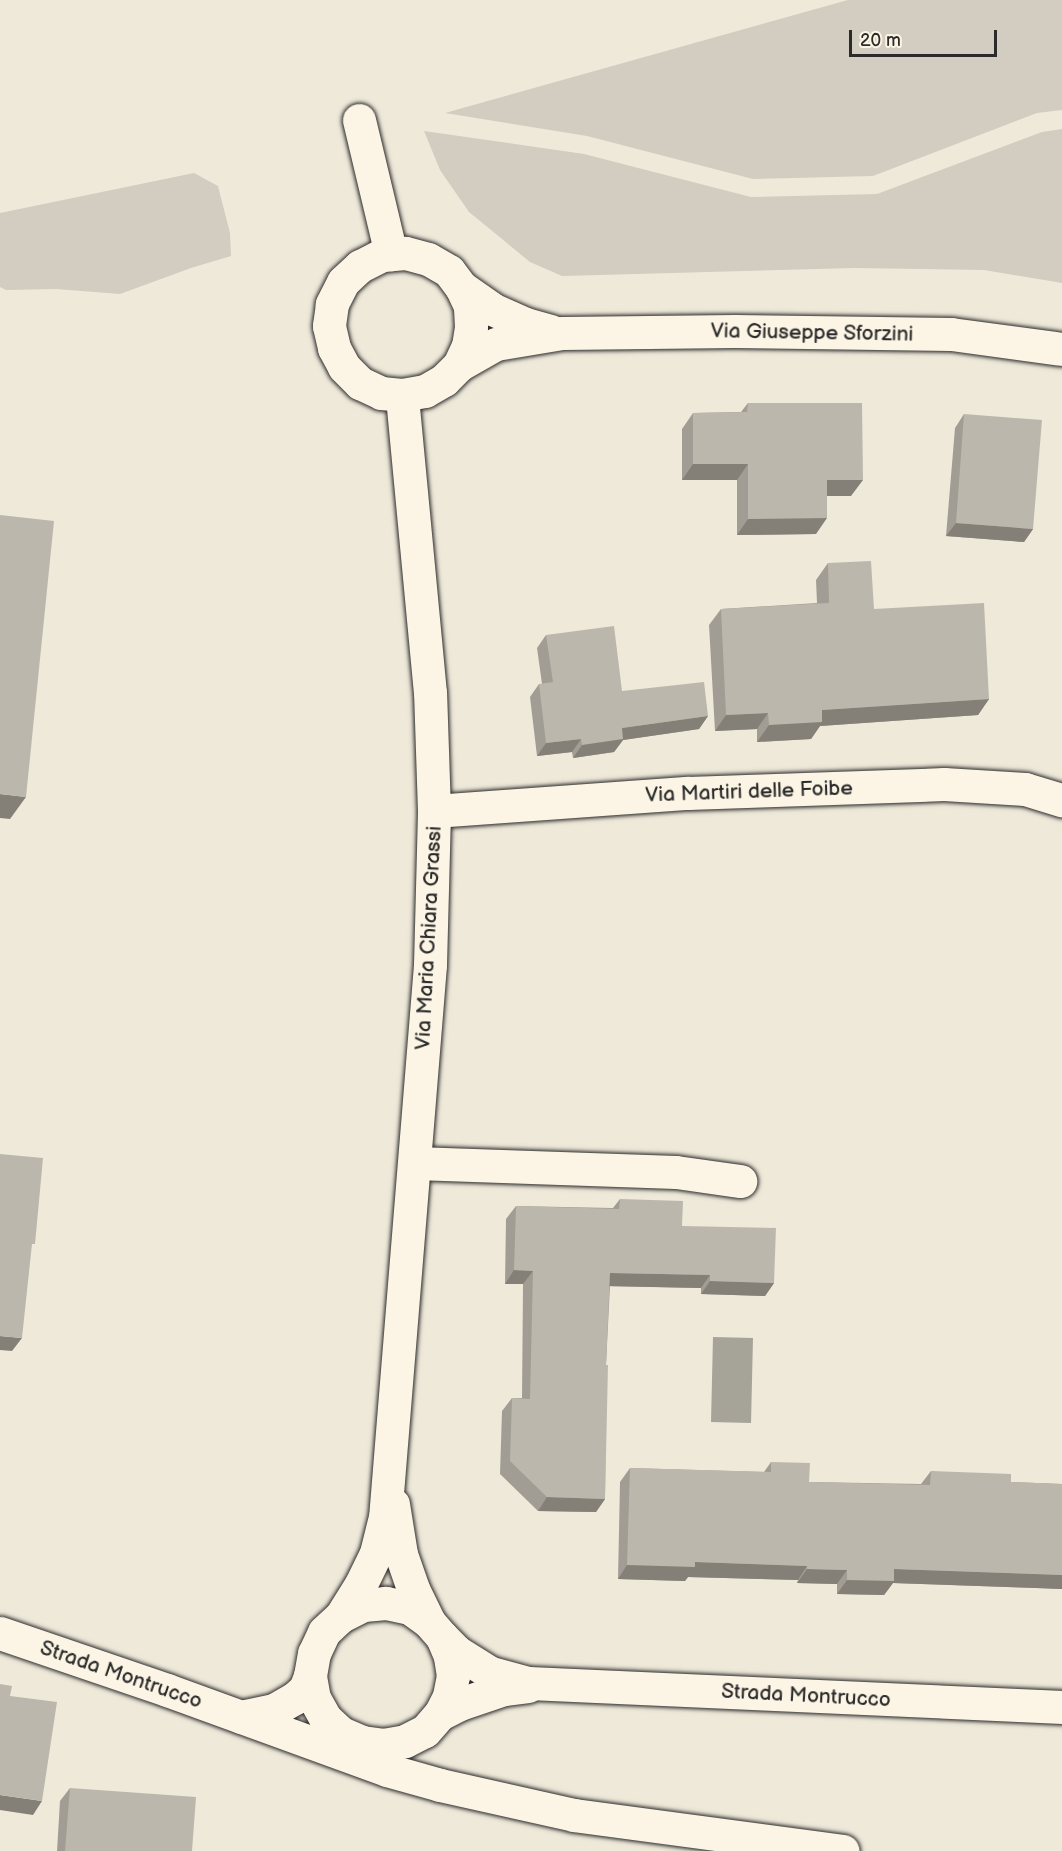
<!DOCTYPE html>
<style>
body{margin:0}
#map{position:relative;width:1062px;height:1851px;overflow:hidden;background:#efe9da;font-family:"Balsamiq Sans",sans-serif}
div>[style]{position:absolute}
.green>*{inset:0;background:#d2cdc0}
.water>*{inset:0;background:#a6a399}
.roads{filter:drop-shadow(0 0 2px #2b2b2b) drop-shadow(0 0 2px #2b2b2b)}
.minor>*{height:33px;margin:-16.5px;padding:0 16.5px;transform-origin:16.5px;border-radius:16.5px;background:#fcf5e5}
.wall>*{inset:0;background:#a29d94}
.shaded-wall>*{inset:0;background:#848078}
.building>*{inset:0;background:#bcb7ac}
span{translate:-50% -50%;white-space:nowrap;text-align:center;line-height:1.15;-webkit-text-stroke:6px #fcf5e5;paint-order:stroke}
.street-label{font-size:21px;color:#2b2b2b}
.scale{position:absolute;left:849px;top:30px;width:148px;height:27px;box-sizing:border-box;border:3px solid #2b2b2b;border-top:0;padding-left:8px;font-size:18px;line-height:21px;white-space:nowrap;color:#2b2b2b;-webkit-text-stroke:4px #fcf5e5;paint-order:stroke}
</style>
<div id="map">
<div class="green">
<div style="clip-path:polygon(848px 0,1062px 0,1062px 110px,1037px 113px,873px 176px,753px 179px,587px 136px,445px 113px)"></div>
<div style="clip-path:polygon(1062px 129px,1062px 283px,984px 270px,855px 268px,562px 276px,530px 262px,469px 212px,440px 170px,424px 131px,584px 154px,751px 197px,877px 194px,1042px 132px)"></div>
<div style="clip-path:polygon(194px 173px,218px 186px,230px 233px,231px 256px,191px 268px,120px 294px,56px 289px,6px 290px,0 287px,0 213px)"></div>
</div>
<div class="water">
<div style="clip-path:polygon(713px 1337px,753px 1338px,751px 1423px,711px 1422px)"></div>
</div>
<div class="roads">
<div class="minor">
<div style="left:359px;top:120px;width:138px;rotate:76.6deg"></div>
<div style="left:461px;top:287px;width:38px;rotate:35deg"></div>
<div style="left:492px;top:309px;width:37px;rotate:24deg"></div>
<div style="left:526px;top:324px;width:26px;rotate:16deg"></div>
<div style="left:459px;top:365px;width:21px;rotate:-65deg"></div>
<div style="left:468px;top:346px;width:19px;rotate:-81deg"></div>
<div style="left:471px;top:327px;width:21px;rotate:-93deg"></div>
<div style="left:470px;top:306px;width:21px;rotate:-115deg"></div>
<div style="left:461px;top:287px;width:20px;rotate:-127deg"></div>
<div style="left:449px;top:271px;width:24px;rotate:-150deg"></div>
<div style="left:428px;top:259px;width:24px;rotate:-165deg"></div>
<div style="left:405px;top:253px;width:23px;rotate:175deg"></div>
<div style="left:382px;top:255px;width:25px;rotate:153deg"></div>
<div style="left:360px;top:266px;width:23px;rotate:137deg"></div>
<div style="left:343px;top:282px;width:25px;rotate:117deg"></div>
<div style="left:332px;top:304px;width:22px;rotate:98deg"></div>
<div style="left:329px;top:326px;width:23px;rotate:77deg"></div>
<div style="left:334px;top:348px;width:21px;rotate:62deg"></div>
<div style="left:344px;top:367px;width:23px;rotate:45deg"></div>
<div style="left:360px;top:383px;width:23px;rotate:25deg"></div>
<div style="left:381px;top:393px;width:21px;rotate:5deg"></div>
<div style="left:402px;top:395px;width:23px;rotate:-10deg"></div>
<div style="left:425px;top:391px;width:22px;rotate:-30deg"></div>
<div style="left:444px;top:380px;width:21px;rotate:-45deg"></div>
<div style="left:459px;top:365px;width:43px;rotate:-29.6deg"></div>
<div style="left:496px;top:344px;width:67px;rotate:-9.5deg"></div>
<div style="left:562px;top:333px;width:173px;rotate:-0.7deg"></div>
<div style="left:735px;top:331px;width:216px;rotate:0.8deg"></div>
<div style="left:951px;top:334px;width:112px;rotate:7.7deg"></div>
<div style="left:434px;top:811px;width:255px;rotate:-4.1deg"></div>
<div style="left:688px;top:793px;width:256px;rotate:-2deg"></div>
<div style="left:944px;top:784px;width:81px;rotate:3.5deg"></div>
<div style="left:1025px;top:789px;width:39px;rotate:17deg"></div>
<div style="left:415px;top:1163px;width:261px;rotate:2deg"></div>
<div style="left:676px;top:1172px;width:65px;rotate:8deg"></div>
<div style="left:393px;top:1504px;width:51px;rotate:80.9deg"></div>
<div style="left:401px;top:1554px;width:37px;rotate:71deg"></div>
<div style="left:413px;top:1589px;width:37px;rotate:64deg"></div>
<div style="left:341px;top:1616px;width:36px;rotate:-58deg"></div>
<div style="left:360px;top:1586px;width:37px;rotate:-64deg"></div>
<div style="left:376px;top:1553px;width:36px;rotate:-76deg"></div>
<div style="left:385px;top:1518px;width:555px;rotate:-85.35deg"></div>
<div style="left:430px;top:965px;width:154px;rotate:-88.5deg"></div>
<div style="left:434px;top:811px;width:118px;rotate:-91.9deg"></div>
<div style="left:430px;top:693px;width:299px;rotate:-95.4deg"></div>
<div style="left:0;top:1633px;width:176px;rotate:18.8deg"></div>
<div style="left:167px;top:1690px;width:234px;rotate:20deg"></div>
<div style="left:387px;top:1770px;width:55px;rotate:15.8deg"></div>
<div style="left:440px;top:1785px;width:137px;rotate:12.6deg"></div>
<div style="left:574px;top:1815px;width:271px;rotate:7.6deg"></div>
<div style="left:442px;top:1637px;width:21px;rotate:45deg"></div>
<div style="left:457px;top:1652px;width:40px;rotate:32deg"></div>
<div style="left:491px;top:1673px;width:39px;rotate:15deg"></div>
<div style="left:529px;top:1683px;width:534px;rotate:2.58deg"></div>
<div style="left:440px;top:1714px;width:20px;rotate:-63deg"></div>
<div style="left:449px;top:1696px;width:20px;rotate:-79deg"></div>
<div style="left:453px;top:1676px;width:20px;rotate:-99deg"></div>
<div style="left:450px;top:1656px;width:21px;rotate:-113deg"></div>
<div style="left:442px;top:1637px;width:20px;rotate:-131deg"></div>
<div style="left:429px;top:1622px;width:24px;rotate:-144deg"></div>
<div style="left:410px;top:1608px;width:25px;rotate:-168deg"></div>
<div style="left:386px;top:1603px;width:23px;rotate:175deg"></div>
<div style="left:363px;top:1605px;width:25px;rotate:153deg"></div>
<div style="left:341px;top:1616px;width:23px;rotate:137deg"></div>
<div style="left:324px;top:1632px;width:23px;rotate:115deg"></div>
<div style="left:314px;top:1653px;width:23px;rotate:100deg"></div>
<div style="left:310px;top:1676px;width:22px;rotate:80deg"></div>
<div style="left:314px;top:1698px;width:23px;rotate:61deg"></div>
<div style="left:325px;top:1718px;width:22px;rotate:43deg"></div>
<div style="left:341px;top:1733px;width:23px;rotate:23deg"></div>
<div style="left:362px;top:1742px;width:21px;rotate:8deg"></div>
<div style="left:383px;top:1745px;width:22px;rotate:-10deg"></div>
<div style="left:405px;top:1741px;width:22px;rotate:-27deg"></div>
<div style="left:425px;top:1731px;width:23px;rotate:-49deg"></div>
<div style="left:440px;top:1714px;width:22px;rotate:-27deg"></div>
<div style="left:460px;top:1704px;width:46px;rotate:-18.8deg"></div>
<div style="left:504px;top:1689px;width:24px;rotate:-7deg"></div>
<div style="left:241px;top:1717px;width:34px;rotate:-12deg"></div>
<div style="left:274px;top:1710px;width:24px;rotate:-30deg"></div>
<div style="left:295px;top:1698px;width:13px;rotate:-42deg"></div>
<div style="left:305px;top:1689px;width:14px;rotate:-69deg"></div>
</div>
</div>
<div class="wall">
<div style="clip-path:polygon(748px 403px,851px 496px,827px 496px,816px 534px,737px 535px,737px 480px,682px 480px,682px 429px,693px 413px,741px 412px)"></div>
<div style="clip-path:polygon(964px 414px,1033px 529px,1024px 542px,946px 536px,955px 428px)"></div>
<div style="clip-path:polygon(828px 563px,874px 609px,989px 699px,978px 715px,820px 726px,811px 739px,757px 742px,757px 729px,715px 731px,709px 625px,721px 609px,817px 603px,816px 580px)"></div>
<div style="clip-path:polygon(546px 635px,622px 691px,708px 716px,699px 729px,623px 740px,614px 752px,573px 758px,572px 752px,537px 756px,530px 697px,539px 684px,542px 684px,537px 648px)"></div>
<div style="clip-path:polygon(620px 1199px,682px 1226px,774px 1283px,765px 1296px,701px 1294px,701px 1288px,610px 1286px,606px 1365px,605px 1499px,596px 1512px,538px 1511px,500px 1474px,502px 1411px,512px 1398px,522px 1398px,523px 1284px,505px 1284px,506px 1219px,516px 1206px,613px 1208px)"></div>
<div style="clip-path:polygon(771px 1462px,809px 1482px,921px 1484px,931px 1471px,1011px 1482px,1062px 1484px,1062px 1589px,893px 1583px,884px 1595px,837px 1594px,837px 1584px,797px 1583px,798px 1580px,688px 1577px,685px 1581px,618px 1579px,620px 1482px,630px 1468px,764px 1472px)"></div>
<div style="clip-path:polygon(70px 1788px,192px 1851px,57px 1851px,60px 1801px)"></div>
</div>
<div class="shaded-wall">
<div style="clip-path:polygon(693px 464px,748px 464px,737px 480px,682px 480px)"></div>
<div style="clip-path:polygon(827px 480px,863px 480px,851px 496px,816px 496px)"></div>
<div style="clip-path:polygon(827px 518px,816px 534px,737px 535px,748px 519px)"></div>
<div style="clip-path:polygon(956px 523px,1033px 529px,1024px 542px,946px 536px)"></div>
<div style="clip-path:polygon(989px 699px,978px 715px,820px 726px,811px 739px,757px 742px,769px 725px,822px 710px)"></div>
<div style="clip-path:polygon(768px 713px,757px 729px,715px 731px,726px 715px)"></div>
<div style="clip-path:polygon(708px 716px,699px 729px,623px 740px,614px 752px,573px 758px,582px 745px,622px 728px)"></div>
<div style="clip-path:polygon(581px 739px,572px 752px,537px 756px,546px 743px)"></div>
<div style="clip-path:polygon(0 794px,26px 797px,10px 819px,0 818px)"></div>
<div style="clip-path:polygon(514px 1270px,533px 1271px,523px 1284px,505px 1284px)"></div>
<div style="clip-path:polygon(610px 1273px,710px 1275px,701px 1288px,601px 1286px)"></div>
<div style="clip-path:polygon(710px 1281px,774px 1283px,765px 1296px,701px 1294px)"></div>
<div style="clip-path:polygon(0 1336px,22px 1338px,12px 1351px,0 1350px)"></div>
<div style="clip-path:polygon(547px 1497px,605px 1499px,596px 1512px,538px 1511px)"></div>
<div style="clip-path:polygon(695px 1562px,807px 1566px,798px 1580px,688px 1577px,685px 1581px,618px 1579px,627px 1565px)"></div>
<div style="clip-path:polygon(807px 1569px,847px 1570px,837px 1584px,797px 1583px)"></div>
<div style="clip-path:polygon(894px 1569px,1062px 1575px,1062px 1589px,893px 1583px,884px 1595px,837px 1594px,847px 1580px)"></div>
<div style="clip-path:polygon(0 1795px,42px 1801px,33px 1815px,0 1810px)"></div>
</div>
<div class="building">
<div style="clip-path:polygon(748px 403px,862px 403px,863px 480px,827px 480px,827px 518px,748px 519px,748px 464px,693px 464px,693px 413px,747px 412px)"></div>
<div style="clip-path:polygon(964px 414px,1042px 420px,1033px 529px,956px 523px)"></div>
<div style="clip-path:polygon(0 515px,54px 521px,26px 797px,0 794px)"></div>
<div style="clip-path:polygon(871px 561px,874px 609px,984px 603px,989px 699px,822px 710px,822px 722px,769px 725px,768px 713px,726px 715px,721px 609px,829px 603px,828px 563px)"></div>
<div style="clip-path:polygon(614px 626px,622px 691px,704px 682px,708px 716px,622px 728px,623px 739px,582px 745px,581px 739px,546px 743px,539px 684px,553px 682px,546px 635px)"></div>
<div style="clip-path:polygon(0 1154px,43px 1158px,35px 1244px,32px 1244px,22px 1338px,0 1336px)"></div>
<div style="clip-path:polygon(620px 1199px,683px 1201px,682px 1226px,776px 1228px,774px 1283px,710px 1281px,710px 1275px,610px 1273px,606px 1365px,608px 1365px,605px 1499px,547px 1497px,510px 1461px,512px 1398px,530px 1399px,533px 1271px,514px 1270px,516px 1206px,619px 1209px)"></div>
<div style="clip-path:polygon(771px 1462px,810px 1463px,809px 1482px,930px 1485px,931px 1471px,1011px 1474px,1011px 1482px,1062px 1484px,1062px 1575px,894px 1569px,894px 1581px,847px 1580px,847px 1570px,807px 1569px,807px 1566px,695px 1562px,695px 1567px,627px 1565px,630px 1468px,771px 1472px)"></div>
<div style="clip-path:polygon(0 1684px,12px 1686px,10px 1696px,57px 1702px,42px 1801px,0 1795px)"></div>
<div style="clip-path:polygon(70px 1788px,196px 1797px,192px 1851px,65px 1851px)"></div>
</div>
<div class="street-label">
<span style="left:812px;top:333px;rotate:1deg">Via Giuseppe Sforzini</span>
<span style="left:749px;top:792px;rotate:-2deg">Via Martiri delle Foibe</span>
<span style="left:429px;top:938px;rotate:-87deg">Via Maria Chiara Grassi</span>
<span style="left:121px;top:1675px;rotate:19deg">Strada Montrucco</span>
<span style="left:806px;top:1696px;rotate:3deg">Strada Montrucco</span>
</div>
<div class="scale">20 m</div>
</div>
